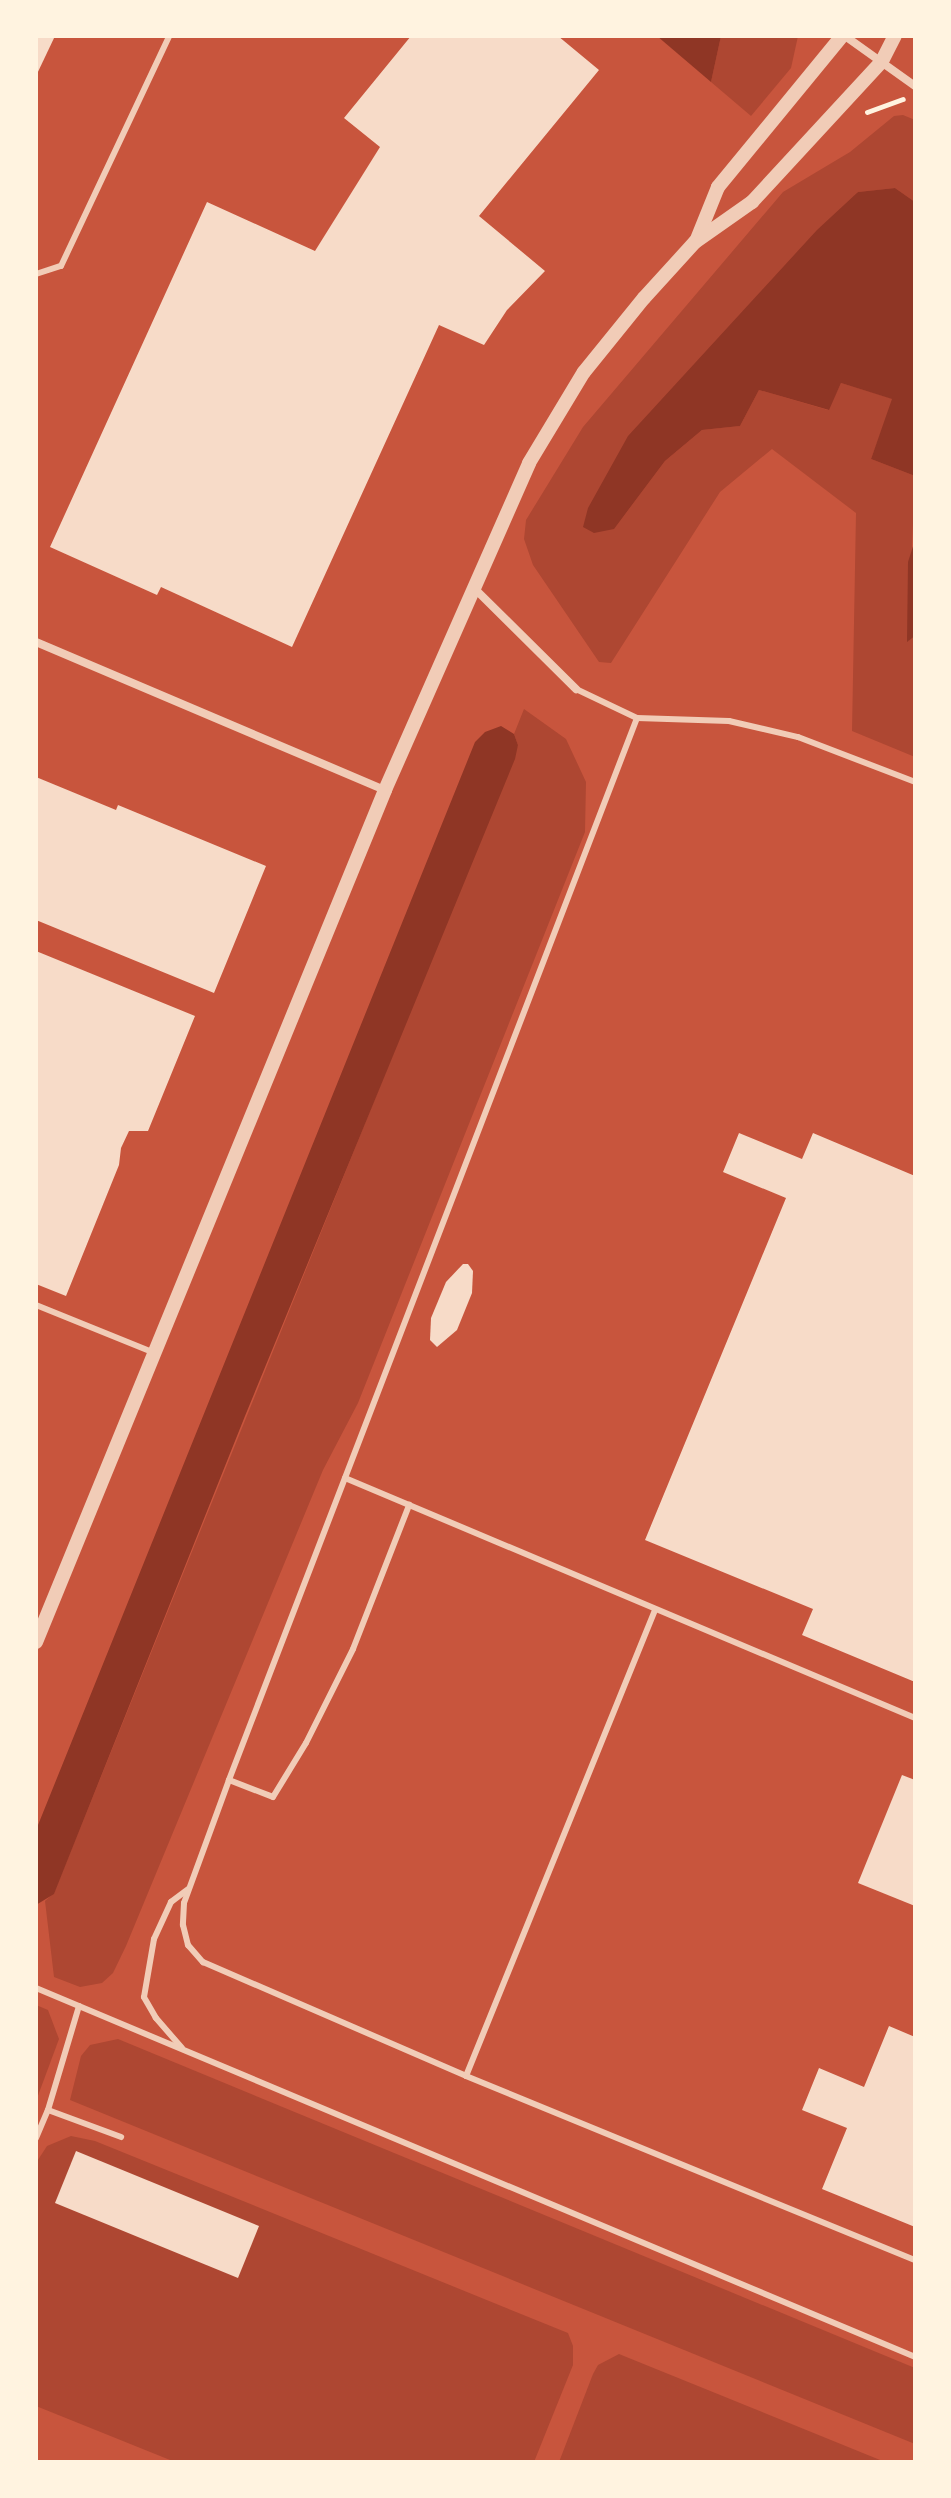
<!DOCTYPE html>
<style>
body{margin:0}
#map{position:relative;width:951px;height:2498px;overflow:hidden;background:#c8553d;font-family:Montserrat,sans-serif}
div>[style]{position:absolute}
.green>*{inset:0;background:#ae4732}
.water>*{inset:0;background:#8f3625}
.building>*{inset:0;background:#f7dbc8}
.path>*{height:5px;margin:-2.5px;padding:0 2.5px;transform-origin:2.5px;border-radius:2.5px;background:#fff3e0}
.service>*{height:6px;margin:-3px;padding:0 3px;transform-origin:3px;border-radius:3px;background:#f1ccb7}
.minor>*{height:8px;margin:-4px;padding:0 4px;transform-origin:4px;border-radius:4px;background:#f1ccb7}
.tertiary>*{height:14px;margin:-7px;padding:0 7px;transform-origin:7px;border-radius:7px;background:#f1ccb7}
span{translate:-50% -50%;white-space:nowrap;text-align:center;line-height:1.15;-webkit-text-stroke:7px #fff3e0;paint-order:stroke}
.frame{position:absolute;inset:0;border:38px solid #fff3e0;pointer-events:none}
</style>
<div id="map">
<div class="green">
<div style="clip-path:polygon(721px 36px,798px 36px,791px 68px,751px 116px,711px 82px)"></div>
<div style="clip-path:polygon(903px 115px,915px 120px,915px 202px,895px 188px,858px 192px,614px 529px,665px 461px,702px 430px,740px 426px,759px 390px,828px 410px,841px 383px,893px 399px,871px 459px,915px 476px,908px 641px,915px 636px,915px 757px,852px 731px,856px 513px,772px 449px,720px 492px,611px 663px,599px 662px,533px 565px,524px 539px,526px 520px,583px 427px,783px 192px,850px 152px,894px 116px)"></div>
<div style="clip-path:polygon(524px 709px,566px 739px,586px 782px,585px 832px,358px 1403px,323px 1470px,126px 1946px,113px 1973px,102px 1983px,80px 1987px,54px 1977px,45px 1901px,54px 1893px,518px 745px,514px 734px)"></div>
<div style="clip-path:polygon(36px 2005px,48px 2010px,59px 2039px,36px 2101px)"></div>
<div style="clip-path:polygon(118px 2039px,915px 2368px,915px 2444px,70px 2100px,81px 2056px,90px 2045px)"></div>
<div style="clip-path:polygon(71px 2136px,95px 2141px,568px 2333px,573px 2346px,573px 2365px,534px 2462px,175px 2462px,36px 2406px,36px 2163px,47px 2146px)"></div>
<div style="clip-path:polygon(619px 2354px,885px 2462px,559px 2462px,593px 2374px,598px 2365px)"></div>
</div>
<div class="water">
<div style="clip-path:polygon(657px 36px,721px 36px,711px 82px)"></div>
<div style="clip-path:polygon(895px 188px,915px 202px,915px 476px,871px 459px,892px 399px,841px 383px,829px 410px,759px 390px,740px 426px,702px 430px,665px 461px,614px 529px,594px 533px,583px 527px,588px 508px,628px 436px,817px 230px,858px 192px)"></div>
<div style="clip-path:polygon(915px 540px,915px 636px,907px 642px,908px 562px)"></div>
<div style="clip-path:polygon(501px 726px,514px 734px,518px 745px,515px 759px,245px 1416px,54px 1894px,36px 1905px,36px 1830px,475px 742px,485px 732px)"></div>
</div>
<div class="building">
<div style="clip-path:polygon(36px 36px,55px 36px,36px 76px)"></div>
<div style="clip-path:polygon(411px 36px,558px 36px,599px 70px,479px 216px,545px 271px,507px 310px,484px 345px,439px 325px,292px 647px,161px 587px,157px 595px,50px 547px,207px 202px,315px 251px,380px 147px,344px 118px)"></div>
<div style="clip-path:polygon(36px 777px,116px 810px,118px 805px,266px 866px,214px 993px,36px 920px)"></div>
<div style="clip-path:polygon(36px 951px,195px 1016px,148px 1131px,129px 1131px,121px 1148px,119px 1165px,66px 1296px,36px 1284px)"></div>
<div style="clip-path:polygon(739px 1133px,802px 1159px,813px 1133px,915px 1176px,915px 1682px,802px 1635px,813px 1609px,645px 1540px,786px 1198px,723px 1172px)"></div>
<div style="clip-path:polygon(463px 1264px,468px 1264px,473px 1271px,472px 1293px,457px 1330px,437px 1347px,430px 1340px,431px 1318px,446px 1282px)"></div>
<div style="clip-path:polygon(902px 1775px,915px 1780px,915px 1906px,858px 1883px)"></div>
<div style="clip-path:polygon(889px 2026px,915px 2037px,915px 2227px,822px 2189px,847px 2128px,802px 2110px,819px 2068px,864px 2087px)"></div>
<div style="clip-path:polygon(76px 2151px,259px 2226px,238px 2278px,55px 2203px)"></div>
</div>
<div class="path">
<div style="left:867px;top:112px;width:38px;rotate:-20deg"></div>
</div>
<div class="service">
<div style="left:36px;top:274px;width:26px;rotate:-18deg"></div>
<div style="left:61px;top:266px;width:254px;rotate:-64.8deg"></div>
<div style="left:576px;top:689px;width:68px;rotate:25.4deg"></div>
<div style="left:637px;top:718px;width:92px;rotate:1.9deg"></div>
<div style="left:729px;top:721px;width:71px;rotate:13.1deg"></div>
<div style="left:798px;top:737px;width:125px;rotate:21deg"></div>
<div style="left:637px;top:718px;width:1138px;rotate:111.02deg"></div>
<div style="left:229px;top:1780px;width:131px;rotate:110.1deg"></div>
<div style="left:184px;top:1903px;width:22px;rotate:93deg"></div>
<div style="left:183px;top:1925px;width:21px;rotate:76deg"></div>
<div style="left:188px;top:1945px;width:23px;rotate:49deg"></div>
<div style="left:203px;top:1962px;width:287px;rotate:23.4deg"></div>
<div style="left:466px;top:2076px;width:485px;rotate:22.3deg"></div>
<div style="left:36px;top:1305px;width:128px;rotate:22deg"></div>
<div style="left:345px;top:1478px;width:618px;rotate:22.83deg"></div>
<div style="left:229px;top:1780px;width:47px;rotate:21.1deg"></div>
<div style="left:273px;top:1797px;width:63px;rotate:-58.6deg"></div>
<div style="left:306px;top:1743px;width:105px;rotate:-63.4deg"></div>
<div style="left:353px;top:1649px;width:155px;rotate:-68.7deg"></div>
<div style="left:36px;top:1988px;width:953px;rotate:22.77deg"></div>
<div style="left:79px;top:2006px;width:109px;rotate:106.6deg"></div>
<div style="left:48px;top:2110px;width:78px;rotate:20.3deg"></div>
<div style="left:182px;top:2048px;width:40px;rotate:-131deg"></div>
<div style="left:156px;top:2018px;width:24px;rotate:-120deg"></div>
<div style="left:144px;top:1997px;width:59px;rotate:-80.2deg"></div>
<div style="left:154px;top:1939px;width:41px;rotate:-65.3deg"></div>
<div style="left:171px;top:1902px;width:21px;rotate:-37deg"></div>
<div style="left:466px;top:2076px;width:503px;rotate:-67.92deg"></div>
<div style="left:36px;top:2138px;width:30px;rotate:-67deg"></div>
</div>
<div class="minor">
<div style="left:845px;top:36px;width:86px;rotate:35.5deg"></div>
<div style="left:474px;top:588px;width:144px;rotate:44.7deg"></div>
<div style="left:36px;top:642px;width:379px;rotate:23deg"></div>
</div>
<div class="tertiary">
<div style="left:697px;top:239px;width:56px;rotate:-68deg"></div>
<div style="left:718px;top:187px;width:195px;rotate:-50.6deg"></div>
<div style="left:36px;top:1642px;width:921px;rotate:-67.72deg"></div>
<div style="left:385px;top:790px;width:357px;rotate:-66.2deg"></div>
<div style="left:529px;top:463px;width:106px;rotate:-58.9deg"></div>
<div style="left:584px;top:372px;width:95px;rotate:-51deg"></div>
<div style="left:644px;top:298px;width:76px;rotate:-47.7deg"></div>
<div style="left:695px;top:242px;width:70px;rotate:-35.1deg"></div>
<div style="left:752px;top:202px;width:192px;rotate:-47.3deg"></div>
<div style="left:882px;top:61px;width:28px;rotate:-63deg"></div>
</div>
<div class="frame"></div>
</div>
